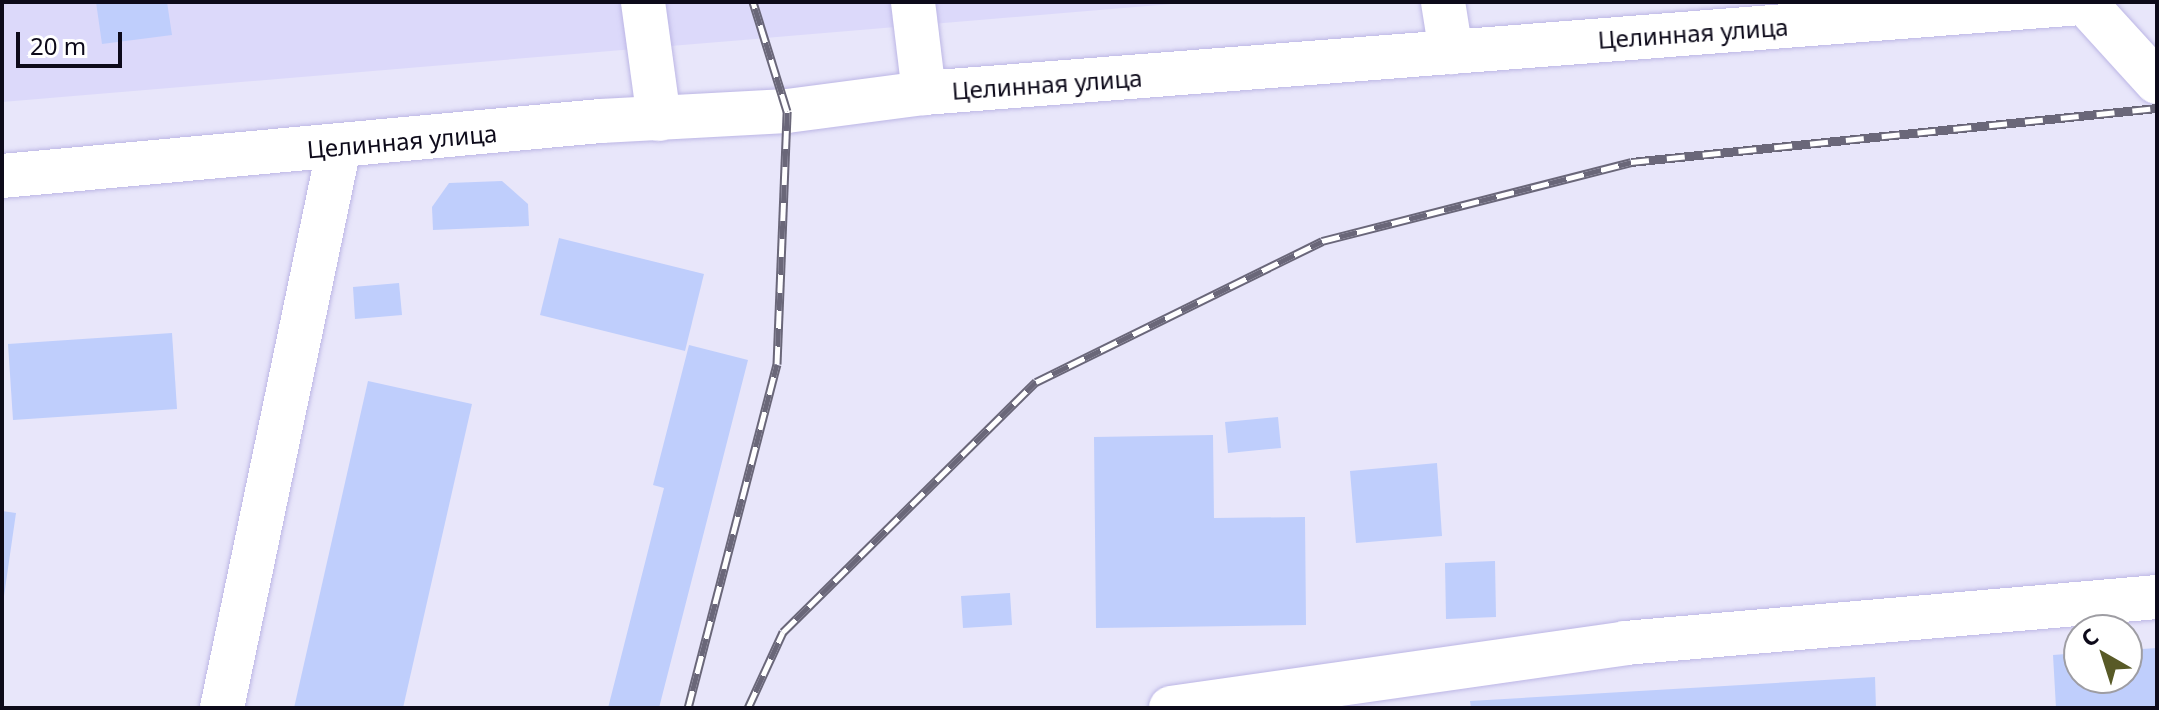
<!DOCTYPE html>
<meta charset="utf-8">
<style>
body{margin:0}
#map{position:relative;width:2159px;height:710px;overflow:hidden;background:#e8e6fa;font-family:"Noto Sans",sans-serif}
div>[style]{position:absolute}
.built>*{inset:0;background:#dcd9fa}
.building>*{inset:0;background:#bfcefc}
.roads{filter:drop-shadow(0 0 2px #bcb6e5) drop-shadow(0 0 2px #bcb6e5)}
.minor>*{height:44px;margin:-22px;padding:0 22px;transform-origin:22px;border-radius:22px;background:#fff}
.rail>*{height:9px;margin-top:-4.5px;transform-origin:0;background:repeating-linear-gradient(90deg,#fff 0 18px,#6a6779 0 36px);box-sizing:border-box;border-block:2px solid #6a6779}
span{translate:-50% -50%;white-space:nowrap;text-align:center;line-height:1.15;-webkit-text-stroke:7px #fff;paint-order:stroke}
.street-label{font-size:24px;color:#0d0a1a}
.frame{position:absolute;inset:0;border:4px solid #0d0a1a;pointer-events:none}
.north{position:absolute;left:2063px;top:614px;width:80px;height:80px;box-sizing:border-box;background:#fff;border:2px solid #9e9da3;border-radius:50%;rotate:321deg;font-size:22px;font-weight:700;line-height:32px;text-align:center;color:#0d0a1a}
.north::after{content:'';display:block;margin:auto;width:28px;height:36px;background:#585a27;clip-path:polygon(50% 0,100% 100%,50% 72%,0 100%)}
.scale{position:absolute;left:16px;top:32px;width:106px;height:36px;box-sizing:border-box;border:4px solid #0d0a1a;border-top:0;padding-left:10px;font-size:24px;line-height:28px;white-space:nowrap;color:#0d0a1a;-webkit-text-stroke:6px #fff;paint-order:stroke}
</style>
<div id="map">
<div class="built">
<div style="clip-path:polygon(2px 2px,1195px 2px,2px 102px)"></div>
</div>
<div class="building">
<div style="clip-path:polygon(96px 2px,167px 2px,172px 35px,102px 44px)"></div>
<div style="clip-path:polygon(502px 181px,528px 204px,529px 226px,433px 230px,432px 207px,449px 183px)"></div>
<div style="clip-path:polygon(559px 238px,704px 274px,685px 351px,540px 315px)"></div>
<div style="clip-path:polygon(399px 283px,402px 315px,355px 319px,353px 287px)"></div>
<div style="clip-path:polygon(172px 333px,177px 409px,13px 420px,8px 344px)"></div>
<div style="clip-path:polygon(689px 345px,748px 360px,659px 708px,608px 708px,664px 488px,653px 485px)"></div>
<div style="clip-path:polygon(368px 381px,472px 404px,403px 708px,294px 708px)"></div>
<div style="clip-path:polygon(1278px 417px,1281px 448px,1228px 453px,1225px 422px)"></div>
<div style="clip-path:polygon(1213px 435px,1214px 518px,1305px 517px,1306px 625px,1096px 628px,1094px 437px)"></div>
<div style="clip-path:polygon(1437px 463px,1442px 536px,1356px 543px,1350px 471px)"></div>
<div style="clip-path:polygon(2px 511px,16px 513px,4px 596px,2px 596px)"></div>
<div style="clip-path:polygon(1495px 561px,1496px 617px,1446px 619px,1445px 563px)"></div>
<div style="clip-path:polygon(1010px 593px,1012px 625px,963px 628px,961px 596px)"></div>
<div style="clip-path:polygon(2157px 648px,2157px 708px,2056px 708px,2053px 655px,2079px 653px,2079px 678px,2127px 678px,2127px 650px)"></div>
<div style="clip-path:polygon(1875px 677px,1876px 708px,1471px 708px,1470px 701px)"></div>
</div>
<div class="roads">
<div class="minor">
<div style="left:643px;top:2px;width:118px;rotate:82.2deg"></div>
<div style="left:913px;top:2px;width:92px;rotate:83.1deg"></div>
<div style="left:1443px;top:2px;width:51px;rotate:80.9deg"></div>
<div style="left:2085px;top:3px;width:107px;rotate:47.7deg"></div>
<div style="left:2px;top:176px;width:602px;rotate:-5.25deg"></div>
<div style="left:601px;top:121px;width:186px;rotate:-3.1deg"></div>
<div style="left:787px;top:111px;width:138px;rotate:-7.5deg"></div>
<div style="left:924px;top:93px;width:1173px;rotate:-4.45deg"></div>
<div style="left:222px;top:708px;width:573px;rotate:-78.22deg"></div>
<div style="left:1171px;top:708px;width:459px;rotate:-8.1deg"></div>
<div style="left:1625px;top:643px;width:534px;rotate:-4.94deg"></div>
</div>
</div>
<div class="rail">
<div style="left:688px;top:708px;width:355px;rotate:-75.5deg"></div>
<div style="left:777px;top:364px;width:253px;rotate:-87.7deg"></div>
<div style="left:787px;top:111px;width:114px;rotate:-107.3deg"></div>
<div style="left:748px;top:708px;width:84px;rotate:-65.3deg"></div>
<div style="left:783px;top:632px;width:356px;rotate:-44.7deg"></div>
<div style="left:1036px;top:382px;width:319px;rotate:-26.2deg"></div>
<div style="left:1322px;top:241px;width:319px;rotate:-14.3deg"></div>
<div style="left:1631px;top:162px;width:529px;rotate:-5.86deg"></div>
</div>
<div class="street-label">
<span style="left:1693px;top:33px;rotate:-4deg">Целинная улица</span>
<span style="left:1047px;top:84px;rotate:-4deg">Целинная улица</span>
<span style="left:402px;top:141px;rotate:-5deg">Целинная улица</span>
</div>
<div class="frame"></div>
<div class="north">С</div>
<div class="scale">20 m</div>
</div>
